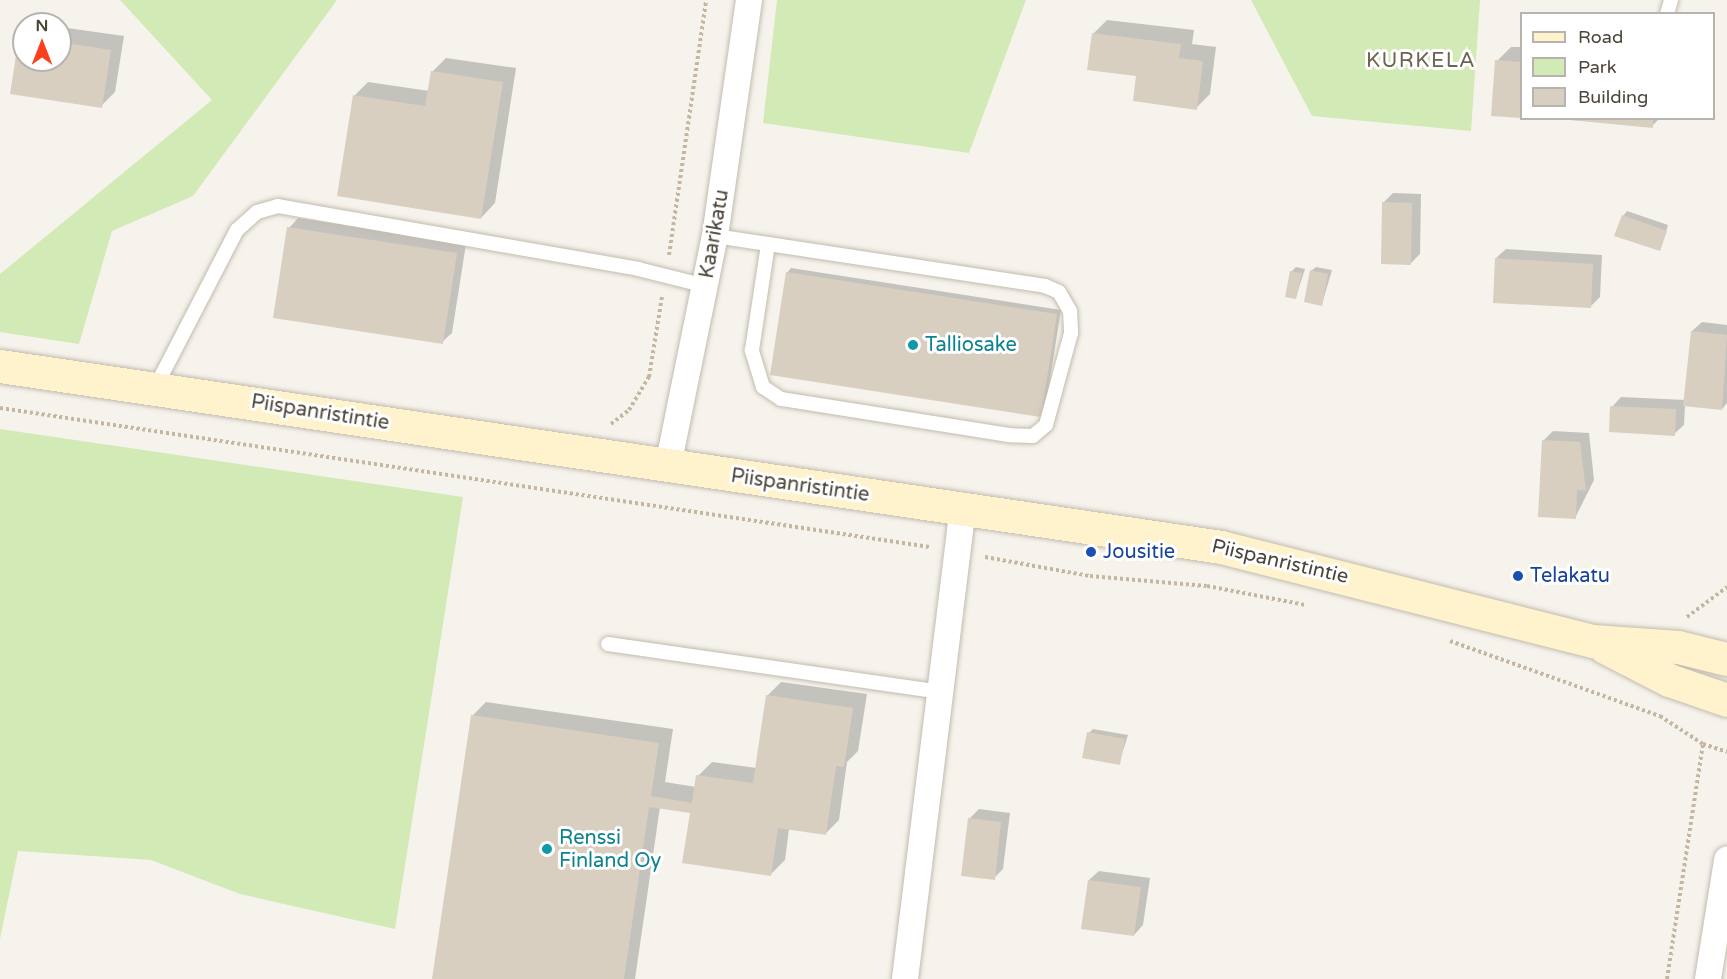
<!DOCTYPE html>
<style>
body{margin:0}
#map{position:relative;width:1727px;height:979px;overflow:hidden;background:#f6f3ec;font-family:"Varela Round",sans-serif}
div>[style]{position:absolute}
.green>*{inset:0;background:#d2eab5}
.shadow>*{inset:0;background:#0003}
.building>*{inset:0;background:#d8cfc1}
.path>*{height:4px;margin-top:-2px;transform-origin:0;background:repeating-linear-gradient(90deg,#c4b79f 0 3px,transparent 0 6px)}
.roads{filter:drop-shadow(0 0 2px #c2bbae) drop-shadow(0 0 2px #c2bbae)}
.lane>*{height:14px;margin:-7px;padding:0 7px;transform-origin:7px;border-radius:7px;background:#fff}
.street>*{height:26px;margin:-13px;padding:0 13px;transform-origin:13px;border-radius:13px;background:#fff}
.secondary>*{height:33px;margin:-16.5px;padding:0 16.5px;transform-origin:16.5px;border-radius:16.5px;background:#fff3cd}
.dots>*{width:16px;height:16px;translate:-50% -50%;box-sizing:border-box;border:3px solid #fff;border-radius:50%}
span{translate:-50% -50%;white-space:nowrap;text-align:center;line-height:1.15;-webkit-text-stroke:6px #fff;paint-order:stroke}
.street-label{font-size:20px;color:#4b4439}
.culture-label{font-size:20px;color:#0d838f}
.left{translate:0 -50%;text-align:left}
.transit-label{font-size:20px;color:#164399}
.neighbourhood-label{font-size:21px;color:#6e6250;letter-spacing:1.5px}
.legend{position:absolute;left:1520px;top:12px;width:195px;height:108px;box-sizing:border-box;background:#fff;border:2px solid #b7b4b0;margin:0;padding:8px 10px;list-style:none;font-size:18px;color:#4b4439}
.legend li{display:flex;align-items:center;gap:12px;height:30px}
.legend b{width:30px;border:2px solid #b7b4b0}
.north{position:absolute;left:12px;top:12px;width:60px;height:60px;box-sizing:border-box;background:#fff;border:2px solid #b7b4b0;border-radius:50%;rotate:0deg;font-size:16px;font-weight:700;line-height:24px;text-align:center;color:#4b4439}
.north::after{content:'';display:block;margin:auto;width:21px;height:27px;background:#fc3f1d;clip-path:polygon(50% 0,100% 100%,50% 72%,0 100%)}
</style>
<div id="map">
<div class="green">
<div style="clip-path:polygon(120px 0,337px 0,193px 196px,112px 231px,79px 344px,0 332px,0 274px,212px 100px)"></div>
<div style="clip-path:polygon(777px 0,1026px 0,969px 153px,763px 123px)"></div>
<div style="clip-path:polygon(1251px 0,1480px 0,1471px 131px,1312px 116px)"></div>
<div style="clip-path:polygon(0 429px,463px 497px,395px 929px,240px 894px,151px 860px,18px 851px,0 939px)"></div>
</div>
<div class="shadow">
<div style="clip-path:polygon(1107px 20px,1194px 30px,1192px 44px,1216px 47px,1210px 94px,1196px 108px,1093px 34px)"></div>
<div style="clip-path:polygon(60px 27px,124px 36px,115px 92px,101px 106px,12px 93px,20px 37px,24px 33px,24px 60px,60px 60px)"></div>
<div style="clip-path:polygon(1511px 47px,1522px 47px,1522px 117px,1497px 61px)"></div>
<div style="clip-path:polygon(446px 58px,516px 68px,495px 203px,481px 218px,354px 96px,368px 82px,429px 91px,432px 72px)"></div>
<div style="clip-path:polygon(1546px 118px,1660px 118px,1652px 126px)"></div>
<div style="clip-path:polygon(1393px 193px,1421px 194px,1420px 254px,1411px 263px,1383px 203px)"></div>
<div style="clip-path:polygon(1627px 211px,1668px 225px,1660px 250px,1623px 216px)"></div>
<div style="clip-path:polygon(298px 218px,466px 244px,452px 333px,442px 342px,289px 228px)"></div>
<div style="clip-path:polygon(1506px 249px,1602px 255px,1600px 297px,1591px 306px,1496px 258px)"></div>
<div style="clip-path:polygon(1296px 267px,1305px 269px,1296px 297px,1291px 272px)"></div>
<div style="clip-path:polygon(1316px 267px,1332px 270px,1322px 304px,1311px 271px)"></div>
<div style="clip-path:polygon(791px 268px,1061px 310px,1045px 411px,1041px 416px,787px 273px)"></div>
<div style="clip-path:polygon(1702px 322px,1727px 325px,1727px 403px,1722px 409px,1685px 405px,1684px 425px,1674px 434px,1612px 407px,1621px 397px,1686px 400px,1692px 331px)"></div>
<div style="clip-path:polygon(1553px 431px,1589px 433px,1594px 480px,1575px 518px,1543px 441px)"></div>
<div style="clip-path:polygon(781px 682px,867px 694px,858px 751px,847px 762px,839px 820px,825px 834px,789px 829px,785px 860px,771px 874px,691px 812px,660px 807px,635px 979px,434px 979px,472px 716px,486px 702px,673px 729px,665px 782px,696px 787px,698px 776px,712px 762px,757px 768px,767px 696px)"></div>
<div style="clip-path:polygon(1093px 729px,1128px 735px,1119px 763px,1089px 733px)"></div>
<div style="clip-path:polygon(979px 809px,1010px 813px,1003px 869px,994px 878px,969px 819px)"></div>
<div style="clip-path:polygon(1099px 871px,1150px 878px,1143px 925px,1134px 935px,1089px 880px)"></div>
</div>
<div class="building">
<div style="clip-path:polygon(1092px 33px,1181px 44px,1179px 58px,1203px 61px,1197px 110px,1133px 101px,1136px 76px,1087px 70px)"></div>
<div style="clip-path:polygon(19px 36px,24px 37px,24px 60px,60px 60px,60px 42px,111px 50px,102px 108px,10px 94px)"></div>
<div style="clip-path:polygon(1495px 60px,1522px 62px,1522px 118px,1491px 116px)"></div>
<div style="clip-path:polygon(431px 71px,503px 82px,481px 219px,337px 196px,353px 95px,425px 106px)"></div>
<div style="clip-path:polygon(1549px 118px,1653px 118px,1653px 128px)"></div>
<div style="clip-path:polygon(1382px 202px,1412px 203px,1411px 265px,1381px 264px)"></div>
<div style="clip-path:polygon(1622px 215px,1667px 231px,1660px 251px,1614px 236px)"></div>
<div style="clip-path:polygon(287px 227px,457px 253px,443px 344px,273px 318px)"></div>
<div style="clip-path:polygon(1495px 258px,1593px 264px,1591px 308px,1493px 303px)"></div>
<div style="clip-path:polygon(1310px 270px,1328px 274px,1322px 306px,1304px 302px)"></div>
<div style="clip-path:polygon(1290px 271px,1302px 273px,1296px 299px,1285px 297px)"></div>
<div style="clip-path:polygon(786px 272px,1057px 314px,1041px 417px,770px 375px)"></div>
<div style="clip-path:polygon(1691px 331px,1727px 335px,1722px 410px,1683px 406px)"></div>
<div style="clip-path:polygon(1610px 406px,1676px 409px,1675px 436px,1609px 432px)"></div>
<div style="clip-path:polygon(1542px 440px,1580px 442px,1586px 491px,1577px 490px,1576px 519px,1538px 517px)"></div>
<div style="clip-path:polygon(766px 695px,853px 708px,844px 767px,836px 766px,826px 835px,778px 828px,771px 876px,682px 863px,690px 813px,649px 807px,624px 979px,432px 979px,471px 715px,659px 743px,651px 796px,692px 803px,696px 775px,753px 783px)"></div>
<div style="clip-path:polygon(1087px 732px,1125px 739px,1120px 765px,1082px 758px)"></div>
<div style="clip-path:polygon(968px 818px,1001px 822px,995px 880px,961px 876px)"></div>
<div style="clip-path:polygon(1088px 880px,1141px 887px,1134px 936px,1081px 929px)"></div>
</div>
<div class="path">
<div style="left:669px;top:255px;width:258px;rotate:-81.7deg"></div>
<div style="left:0;top:408px;width:940px;rotate:8.5deg"></div>
<div style="left:611px;top:424px;width:23px;rotate:-38deg"></div>
<div style="left:629px;top:410px;width:39px;rotate:-59deg"></div>
<div style="left:649px;top:377px;width:81px;rotate:-80.8deg"></div>
<div style="left:985px;top:557px;width:107px;rotate:10.3deg"></div>
<div style="left:1090px;top:576px;width:117px;rotate:4.9deg"></div>
<div style="left:1207px;top:586px;width:101px;rotate:10.9deg"></div>
<div style="left:1687px;top:617px;width:50px;rotate:-36.9deg"></div>
<div style="left:1450px;top:641px;width:223px;rotate:19.7deg"></div>
<div style="left:1660px;top:716px;width:51px;rotate:33.1deg"></div>
<div style="left:1703px;top:744px;width:25px;rotate:18deg"></div>
<div style="left:1667px;top:979px;width:238px;rotate:-81.3deg"></div>
</div>
<div class="roads">
<div class="lane">
<div style="left:1667px;top:14px;width:15px;rotate:-74deg"></div>
<div style="left:715px;top:236px;width:334px;rotate:8.6deg"></div>
<div style="left:1045px;top:286px;width:15px;rotate:23deg"></div>
<div style="left:1059px;top:292px;width:22px;rotate:60deg"></div>
<div style="left:1070px;top:311px;width:22px;rotate:87deg"></div>
<div style="left:1071px;top:333px;width:95px;rotate:105.2deg"></div>
<div style="left:1046px;top:425px;width:17px;rotate:140deg"></div>
<div style="left:1033px;top:436px;width:24px;rotate:-178deg"></div>
<div style="left:1009px;top:435px;width:231px;rotate:-171deg"></div>
<div style="left:781px;top:399px;width:22px;rotate:-146deg"></div>
<div style="left:763px;top:387px;width:39px;rotate:-107deg"></div>
<div style="left:752px;top:350px;width:107px;rotate:-81.4deg"></div>
<div style="left:155px;top:388px;width:178px;rotate:-62.6deg"></div>
<div style="left:237px;top:230px;width:27px;rotate:-42deg"></div>
<div style="left:257px;top:212px;width:22px;rotate:-16deg"></div>
<div style="left:278px;top:206px;width:365px;rotate:9.9deg"></div>
<div style="left:638px;top:269px;width:70px;rotate:14deg"></div>
<div style="left:608px;top:644px;width:335px;rotate:8.2deg"></div>
</div>
<div class="street">
<div style="left:668px;top:466px;width:235px;rotate:-78.5deg"></div>
<div style="left:715px;top:236px;width:238px;rotate:-81.8deg"></div>
<div style="left:905px;top:979px;width:473px;rotate:-83deg"></div>
<div style="left:1708px;top:979px;width:121px;rotate:-80.9deg"></div>
</div>
<div class="secondary">
<div style="left:0;top:366px;width:1234px;rotate:8.43deg"></div>
<div style="left:1221px;top:547px;width:384px;rotate:14.2deg"></div>
<div style="left:1593px;top:641px;width:85px;rotate:4deg"></div>
<div style="left:1678px;top:647px;width:50px;rotate:13.8deg"></div>
<div style="left:1605px;top:647px;width:72px;rotate:27.3deg"></div>
<div style="left:1669px;top:680px;width:61px;rotate:19deg"></div>
</div>
</div>
<div class="dots">
<div style="left:913px;top:345px;background:#0f9aa8"></div>
<div style="left:1091px;top:552px;background:#1a4fb4"></div>
<div style="left:1518px;top:576px;background:#1a4fb4"></div>
<div style="left:547px;top:849px;background:#0f9aa8"></div>
</div>
<div class="street-label">
<span style="left:715px;top:234px;rotate:-80deg">Kaarikatu</span>
<span style="left:320px;top:413px;rotate:9deg">Piispanristintie</span>
<span style="left:800px;top:486px;rotate:8deg">Piispanristintie</span>
<span style="left:1280px;top:562px;rotate:13deg">Piispanristintie</span>
</div>
<div class="culture-label">
<span class="left" style="left:925px;top:345px">Talliosake</span>
<span class="left" style="left:559px;top:850px">Renssi<br>Finland Oy</span>
</div>
<div class="transit-label">
<span class="left" style="left:1103px;top:552px">Jousitie</span>
<span class="left" style="left:1530px;top:576px">Telakatu</span>
</div>
<div class="neighbourhood-label">
<span style="left:1421px;top:61px">KURKELA</span>
</div>
<ul class="legend">
<li><b style="height:8px;background:#fff3cd"></b>Road</li>
<li><b style="height:16px;background:#d2eab5"></b>Park</li>
<li><b style="height:16px;background:#d8cfc1"></b>Building</li>
</ul>
<div class="north">N</div>
</div>
